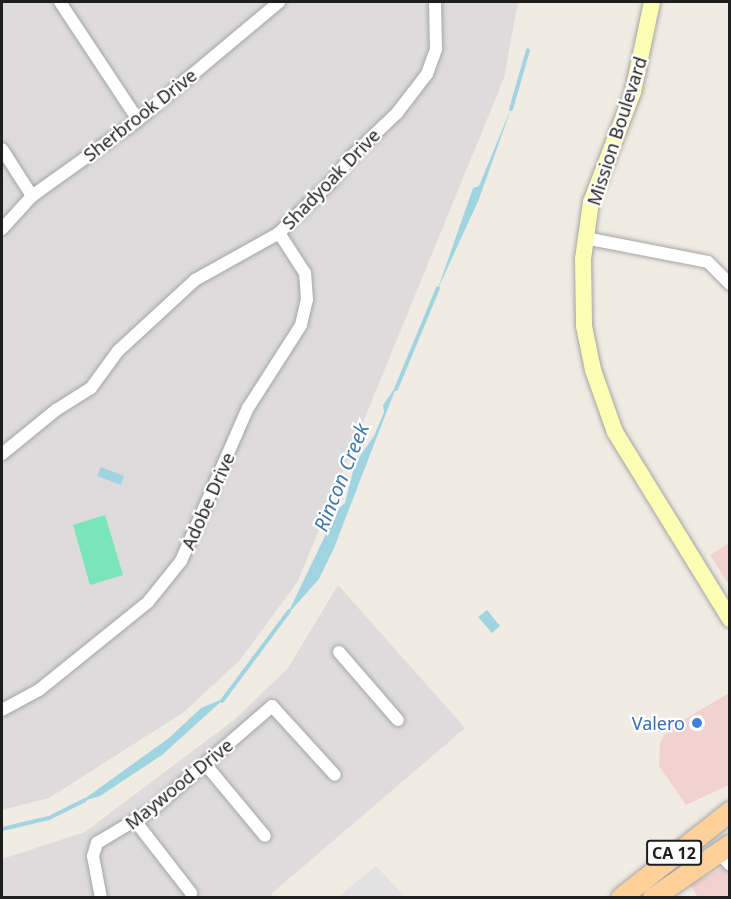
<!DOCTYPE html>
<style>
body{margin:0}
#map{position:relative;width:731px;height:899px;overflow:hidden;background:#f0ece4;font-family:"Noto Sans",sans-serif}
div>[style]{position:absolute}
.residential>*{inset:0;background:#dddbdb}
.commercial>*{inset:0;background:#f2d2d1}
.pitch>*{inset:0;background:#7be5ba}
.parking>*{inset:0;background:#e2e2e2}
.water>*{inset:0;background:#a1d4e1}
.stream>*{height:4px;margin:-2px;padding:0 2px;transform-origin:2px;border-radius:2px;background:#a1d4e1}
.roads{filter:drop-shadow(0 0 2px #a5a5a5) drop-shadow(0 0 2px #a5a5a5)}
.street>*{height:12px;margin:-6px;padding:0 6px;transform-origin:6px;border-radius:6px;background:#fff}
.secondary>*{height:16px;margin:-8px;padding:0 8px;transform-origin:8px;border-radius:8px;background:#fcfeb3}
.primary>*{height:20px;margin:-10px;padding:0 10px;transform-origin:10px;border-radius:10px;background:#ffd19a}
.dots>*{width:16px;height:16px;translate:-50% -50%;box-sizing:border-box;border:3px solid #fff;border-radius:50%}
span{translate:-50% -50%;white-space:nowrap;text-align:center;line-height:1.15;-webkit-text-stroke:4.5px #fff;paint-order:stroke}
.shield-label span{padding:2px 4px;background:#fff;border:2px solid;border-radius:4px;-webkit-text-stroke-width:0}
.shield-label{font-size:16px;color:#1e1e1e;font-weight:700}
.street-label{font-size:18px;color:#1e1e1e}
.shop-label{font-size:18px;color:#366cbe}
.right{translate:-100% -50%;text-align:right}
.water-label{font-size:20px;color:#407aae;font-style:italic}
.frame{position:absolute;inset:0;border:3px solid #1e1e1e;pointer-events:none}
</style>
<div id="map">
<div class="residential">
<div style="clip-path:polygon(2px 2px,518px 2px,504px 78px,298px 581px,240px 660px,184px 712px,49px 798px,2px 810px)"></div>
<div style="clip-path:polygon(338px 585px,465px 728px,271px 894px,273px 897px,2px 897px,2px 859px,85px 832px,234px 720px,288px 668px)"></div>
</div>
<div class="commercial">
<div style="clip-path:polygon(729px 543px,729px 585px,710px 555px)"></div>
<div style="clip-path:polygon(729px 693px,729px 785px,686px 805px,659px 766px,660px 743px,668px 729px)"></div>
<div style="clip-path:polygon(729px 864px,729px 897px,698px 897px,690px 885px)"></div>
</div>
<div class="pitch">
<div style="clip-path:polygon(105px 515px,123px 575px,90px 585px,73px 525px)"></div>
</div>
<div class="parking">
<div style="clip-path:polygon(376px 866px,405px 897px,338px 897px)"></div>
</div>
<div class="water">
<div style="clip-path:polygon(512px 106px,479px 199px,437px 291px,473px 188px,479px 186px)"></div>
<div style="clip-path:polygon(397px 385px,334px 548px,319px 579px,287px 615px,338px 509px,345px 503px,355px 463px,374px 436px,384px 412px,383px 405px)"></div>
<div style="clip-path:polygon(101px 467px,124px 476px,121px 485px,97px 476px)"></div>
<div style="clip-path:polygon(487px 610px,500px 626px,492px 633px,478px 617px)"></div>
<div style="clip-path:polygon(225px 698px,162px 755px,100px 796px,80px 802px,169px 738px,201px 708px)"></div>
</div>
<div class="stream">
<div style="left:511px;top:109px;width:61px;rotate:-73.9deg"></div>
<div style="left:396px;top:389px;width:109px;rotate:-67.4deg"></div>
<div style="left:222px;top:701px;width:112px;rotate:-53.3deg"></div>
<div style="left:2px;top:829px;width:48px;rotate:-13.2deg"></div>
<div style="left:49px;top:818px;width:40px;rotate:-26.6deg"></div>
</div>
<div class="roads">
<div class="street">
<div style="left:60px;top:2px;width:141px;rotate:56.5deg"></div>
<div style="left:2px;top:149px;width:56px;rotate:57.4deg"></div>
<div style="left:2px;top:229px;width:45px;rotate:-47.7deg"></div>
<div style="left:32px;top:196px;width:130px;rotate:-35.6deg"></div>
<div style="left:138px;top:120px;width:184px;rotate:-39.9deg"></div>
<div style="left:585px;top:238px;width:125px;rotate:11deg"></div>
<div style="left:708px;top:262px;width:31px;rotate:45deg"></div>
<div style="left:2px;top:454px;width:70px;rotate:-39.2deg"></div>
<div style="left:56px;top:410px;width:41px;rotate:-32.2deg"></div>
<div style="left:91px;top:388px;width:46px;rotate:-53.9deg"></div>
<div style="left:118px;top:351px;width:105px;rotate:-42.7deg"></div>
<div style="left:195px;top:280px;width:96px;rotate:-29.2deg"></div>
<div style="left:279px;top:233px;width:74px;rotate:-44.5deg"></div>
<div style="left:332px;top:181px;width:32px;rotate:-51deg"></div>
<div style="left:352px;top:156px;width:62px;rotate:-43.7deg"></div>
<div style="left:397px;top:113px;width:49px;rotate:-52.4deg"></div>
<div style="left:427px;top:74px;width:27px;rotate:-70deg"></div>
<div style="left:436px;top:49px;width:47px;rotate:-91.2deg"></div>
<div style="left:339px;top:652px;width:90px;rotate:49.1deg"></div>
<div style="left:2px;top:710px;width:42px;rotate:-28.4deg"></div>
<div style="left:39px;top:690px;width:140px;rotate:-38.9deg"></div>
<div style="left:148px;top:602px;width:53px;rotate:-51.2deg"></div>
<div style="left:181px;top:561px;width:167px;rotate:-66.4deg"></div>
<div style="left:248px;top:408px;width:98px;rotate:-57.4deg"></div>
<div style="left:301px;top:325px;width:26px;rotate:-77deg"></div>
<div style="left:307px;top:300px;width:27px;rotate:-94deg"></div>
<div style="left:305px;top:273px;width:48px;rotate:-123deg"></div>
<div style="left:206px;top:765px;width:92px;rotate:50.3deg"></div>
<div style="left:136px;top:822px;width:90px;rotate:52.2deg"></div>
<div style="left:719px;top:853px;width:16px;rotate:47deg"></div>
<div style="left:101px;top:898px;width:43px;rotate:-100.8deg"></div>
<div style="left:93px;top:856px;width:14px;rotate:-73deg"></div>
<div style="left:97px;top:843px;width:64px;rotate:-31deg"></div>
<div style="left:152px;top:810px;width:159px;rotate:-40.9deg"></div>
<div style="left:272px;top:706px;width:93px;rotate:47.6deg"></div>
</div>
<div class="secondary">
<div style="left:652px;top:2px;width:92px;rotate:101.9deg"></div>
<div style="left:633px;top:92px;width:118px;rotate:110.9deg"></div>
<div style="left:591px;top:202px;width:58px;rotate:98deg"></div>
<div style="left:583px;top:259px;width:67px;rotate:89.1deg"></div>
<div style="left:584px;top:326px;width:45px;rotate:78.4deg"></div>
<div style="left:593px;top:370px;width:66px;rotate:70.5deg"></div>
<div style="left:615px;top:432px;width:220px;rotate:58.4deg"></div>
</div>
<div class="primary">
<div style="left:621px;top:898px;width:139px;rotate:-38.3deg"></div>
<div style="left:653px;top:898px;width:93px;rotate:-34.5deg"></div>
</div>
</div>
<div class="dots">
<div style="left:697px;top:723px;background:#3f7fe0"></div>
</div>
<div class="shield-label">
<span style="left:674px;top:853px">CA 12</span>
</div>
<div class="street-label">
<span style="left:140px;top:115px;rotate:-38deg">Sherbrook Drive</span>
<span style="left:617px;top:131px;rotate:-72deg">Mission Boulevard</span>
<span style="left:331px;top:179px;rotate:-46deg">Shadyoak Drive</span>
<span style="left:208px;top:501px;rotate:-66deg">Adobe Drive</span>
<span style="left:179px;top:784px;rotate:-39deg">Maywood Drive</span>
</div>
<div class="shop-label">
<span class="right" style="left:685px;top:723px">Valero</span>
</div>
<div class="water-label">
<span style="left:341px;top:477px;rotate:-68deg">Rincon Creek</span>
</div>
<div class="frame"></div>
</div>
